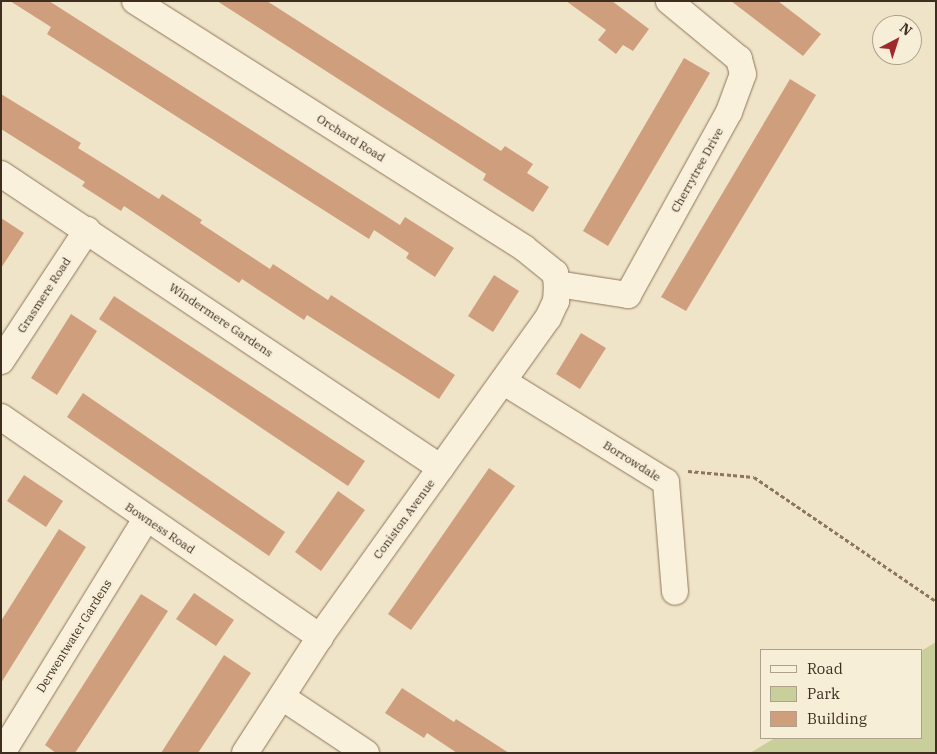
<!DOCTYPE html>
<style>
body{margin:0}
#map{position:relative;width:937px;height:754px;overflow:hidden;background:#f0e4c8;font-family:"IBM Plex Serif",serif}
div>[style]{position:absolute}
.green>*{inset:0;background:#c9cf9b}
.building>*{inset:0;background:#cf9f7d}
.path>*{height:3px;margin-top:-1.5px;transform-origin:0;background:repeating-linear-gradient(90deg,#8d765c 0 4px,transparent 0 6.5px)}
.roads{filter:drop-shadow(0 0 1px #8d765c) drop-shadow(0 0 1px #8d765c)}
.minor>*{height:26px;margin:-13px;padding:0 13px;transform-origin:13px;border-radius:13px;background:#faf1dc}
span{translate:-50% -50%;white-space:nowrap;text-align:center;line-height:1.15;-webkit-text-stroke:5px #f7eed8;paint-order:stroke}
.street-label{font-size:12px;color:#3d2e20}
.frame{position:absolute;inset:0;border:2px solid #3d2e20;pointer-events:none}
.legend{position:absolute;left:760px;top:649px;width:162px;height:90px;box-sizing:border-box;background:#f7eed8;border:1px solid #ada18e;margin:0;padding:6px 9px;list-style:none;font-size:15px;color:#3d2e20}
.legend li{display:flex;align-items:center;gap:10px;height:25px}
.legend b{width:25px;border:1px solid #ada18e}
.north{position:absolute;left:872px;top:15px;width:50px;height:50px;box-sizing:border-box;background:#f7eed8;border:1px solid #ada18e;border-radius:50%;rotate:40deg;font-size:14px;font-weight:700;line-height:20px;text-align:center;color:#3d2e20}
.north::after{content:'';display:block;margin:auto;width:18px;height:22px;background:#9e2a2b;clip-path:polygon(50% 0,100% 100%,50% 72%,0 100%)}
</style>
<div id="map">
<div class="green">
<div style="clip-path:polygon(936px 642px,936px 753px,750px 753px,775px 738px,921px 738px,921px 651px)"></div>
</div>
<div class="building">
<div style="clip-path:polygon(10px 1px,49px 1px,400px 225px,405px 217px,454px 248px,435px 277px,406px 258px,409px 253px,374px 230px,369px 239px,47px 34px,51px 27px)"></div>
<div style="clip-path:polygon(217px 1px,267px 1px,501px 151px,505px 146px,533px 164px,527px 173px,549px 187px,533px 212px,483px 180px,486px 174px)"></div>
<div style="clip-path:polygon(566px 1px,612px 1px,649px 29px,633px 51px,623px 45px,616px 54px,598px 40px,606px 30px)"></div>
<div style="clip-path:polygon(731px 1px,778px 1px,821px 34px,803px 56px)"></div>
<div style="clip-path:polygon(684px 58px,710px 73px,608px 246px,583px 231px)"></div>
<div style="clip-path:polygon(790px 79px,816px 95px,686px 311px,661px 297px)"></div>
<div style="clip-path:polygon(1px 94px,81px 143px,78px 148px,118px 173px,159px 199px,162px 194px,202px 220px,200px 223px,270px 269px,273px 264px,328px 300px,331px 295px,455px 375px,439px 399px,307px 315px,304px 320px,242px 279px,239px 283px,124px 206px,121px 211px,82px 186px,85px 182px,1px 129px)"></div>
<div style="clip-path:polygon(1px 218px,24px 233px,1px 268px)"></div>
<div style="clip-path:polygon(494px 275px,519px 291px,493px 332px,468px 316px)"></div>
<div style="clip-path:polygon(114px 296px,365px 461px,348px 486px,99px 319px)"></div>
<div style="clip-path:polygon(71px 314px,97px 331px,57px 395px,31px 378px)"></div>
<div style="clip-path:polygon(581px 333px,606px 348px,580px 389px,556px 374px)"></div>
<div style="clip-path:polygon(83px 393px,285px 532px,269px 556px,67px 417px)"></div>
<div style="clip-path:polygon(489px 468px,515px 486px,411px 630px,388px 614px)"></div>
<div style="clip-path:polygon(24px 475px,63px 501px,46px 527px,7px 501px)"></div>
<div style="clip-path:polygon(338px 491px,365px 510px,321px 571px,295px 552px)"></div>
<div style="clip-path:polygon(59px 529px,86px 547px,1px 683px,1px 621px)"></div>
<div style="clip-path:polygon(194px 593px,234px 620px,216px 646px,176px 619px)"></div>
<div style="clip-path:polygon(141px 594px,168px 611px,75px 753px,56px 753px,45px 745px)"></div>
<div style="clip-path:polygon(224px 655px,251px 673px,198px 753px,161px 753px)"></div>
<div style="clip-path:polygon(402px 688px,454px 722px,456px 719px,509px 753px,457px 753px,427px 733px,424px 738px,385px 713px)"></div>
</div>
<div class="path">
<div style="left:688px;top:471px;width:66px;rotate:5.2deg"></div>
<div style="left:754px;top:477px;width:220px;rotate:34.3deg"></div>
</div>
<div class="roads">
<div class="minor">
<div style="left:135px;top:1px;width:461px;rotate:32.4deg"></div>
<div style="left:524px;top:248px;width:40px;rotate:39deg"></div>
<div style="left:555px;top:273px;width:11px;rotate:80deg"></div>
<div style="left:557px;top:284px;width:17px;rotate:93deg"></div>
<div style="left:556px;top:301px;width:19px;rotate:115deg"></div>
<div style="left:548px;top:318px;width:392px;rotate:125.6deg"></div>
<div style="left:320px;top:637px;width:138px;rotate:122.9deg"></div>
<div style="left:1px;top:174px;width:529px;rotate:33.75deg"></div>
<div style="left:557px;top:284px;width:72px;rotate:8.8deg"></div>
<div style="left:628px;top:295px;width:209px;rotate:-61.1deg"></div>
<div style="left:729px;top:112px;width:40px;rotate:-69.8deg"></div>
<div style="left:743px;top:74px;width:16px;rotate:-105deg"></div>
<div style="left:739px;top:59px;width:91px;rotate:-140.4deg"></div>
<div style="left:1px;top:361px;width:157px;rotate:-56.7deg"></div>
<div style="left:504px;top:382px;width:190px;rotate:31.7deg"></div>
<div style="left:666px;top:482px;width:110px;rotate:85.3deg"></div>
<div style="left:1px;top:417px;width:388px;rotate:34.6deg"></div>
<div style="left:282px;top:697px;width:101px;rotate:33.7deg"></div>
<div style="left:2px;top:753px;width:275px;rotate:-58.4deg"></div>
</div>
</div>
<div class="street-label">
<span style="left:351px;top:138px;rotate:32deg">Orchard Road</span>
<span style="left:697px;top:170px;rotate:-61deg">Cherrytree Drive</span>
<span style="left:44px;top:295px;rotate:-57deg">Grasmere Road</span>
<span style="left:221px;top:320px;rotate:34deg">Windermere Gardens</span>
<span style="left:632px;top:461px;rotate:32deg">Borrowdale</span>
<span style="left:404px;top:519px;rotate:-54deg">Coniston Avenue</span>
<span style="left:160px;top:528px;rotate:34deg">Bowness Road</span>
<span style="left:74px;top:636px;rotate:-58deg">Derwentwater Gardens</span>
</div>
<div class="frame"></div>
<ul class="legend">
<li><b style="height:6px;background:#faf1dc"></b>Road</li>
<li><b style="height:14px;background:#c9cf9b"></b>Park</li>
<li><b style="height:14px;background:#cf9f7d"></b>Building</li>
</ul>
<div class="north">N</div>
</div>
